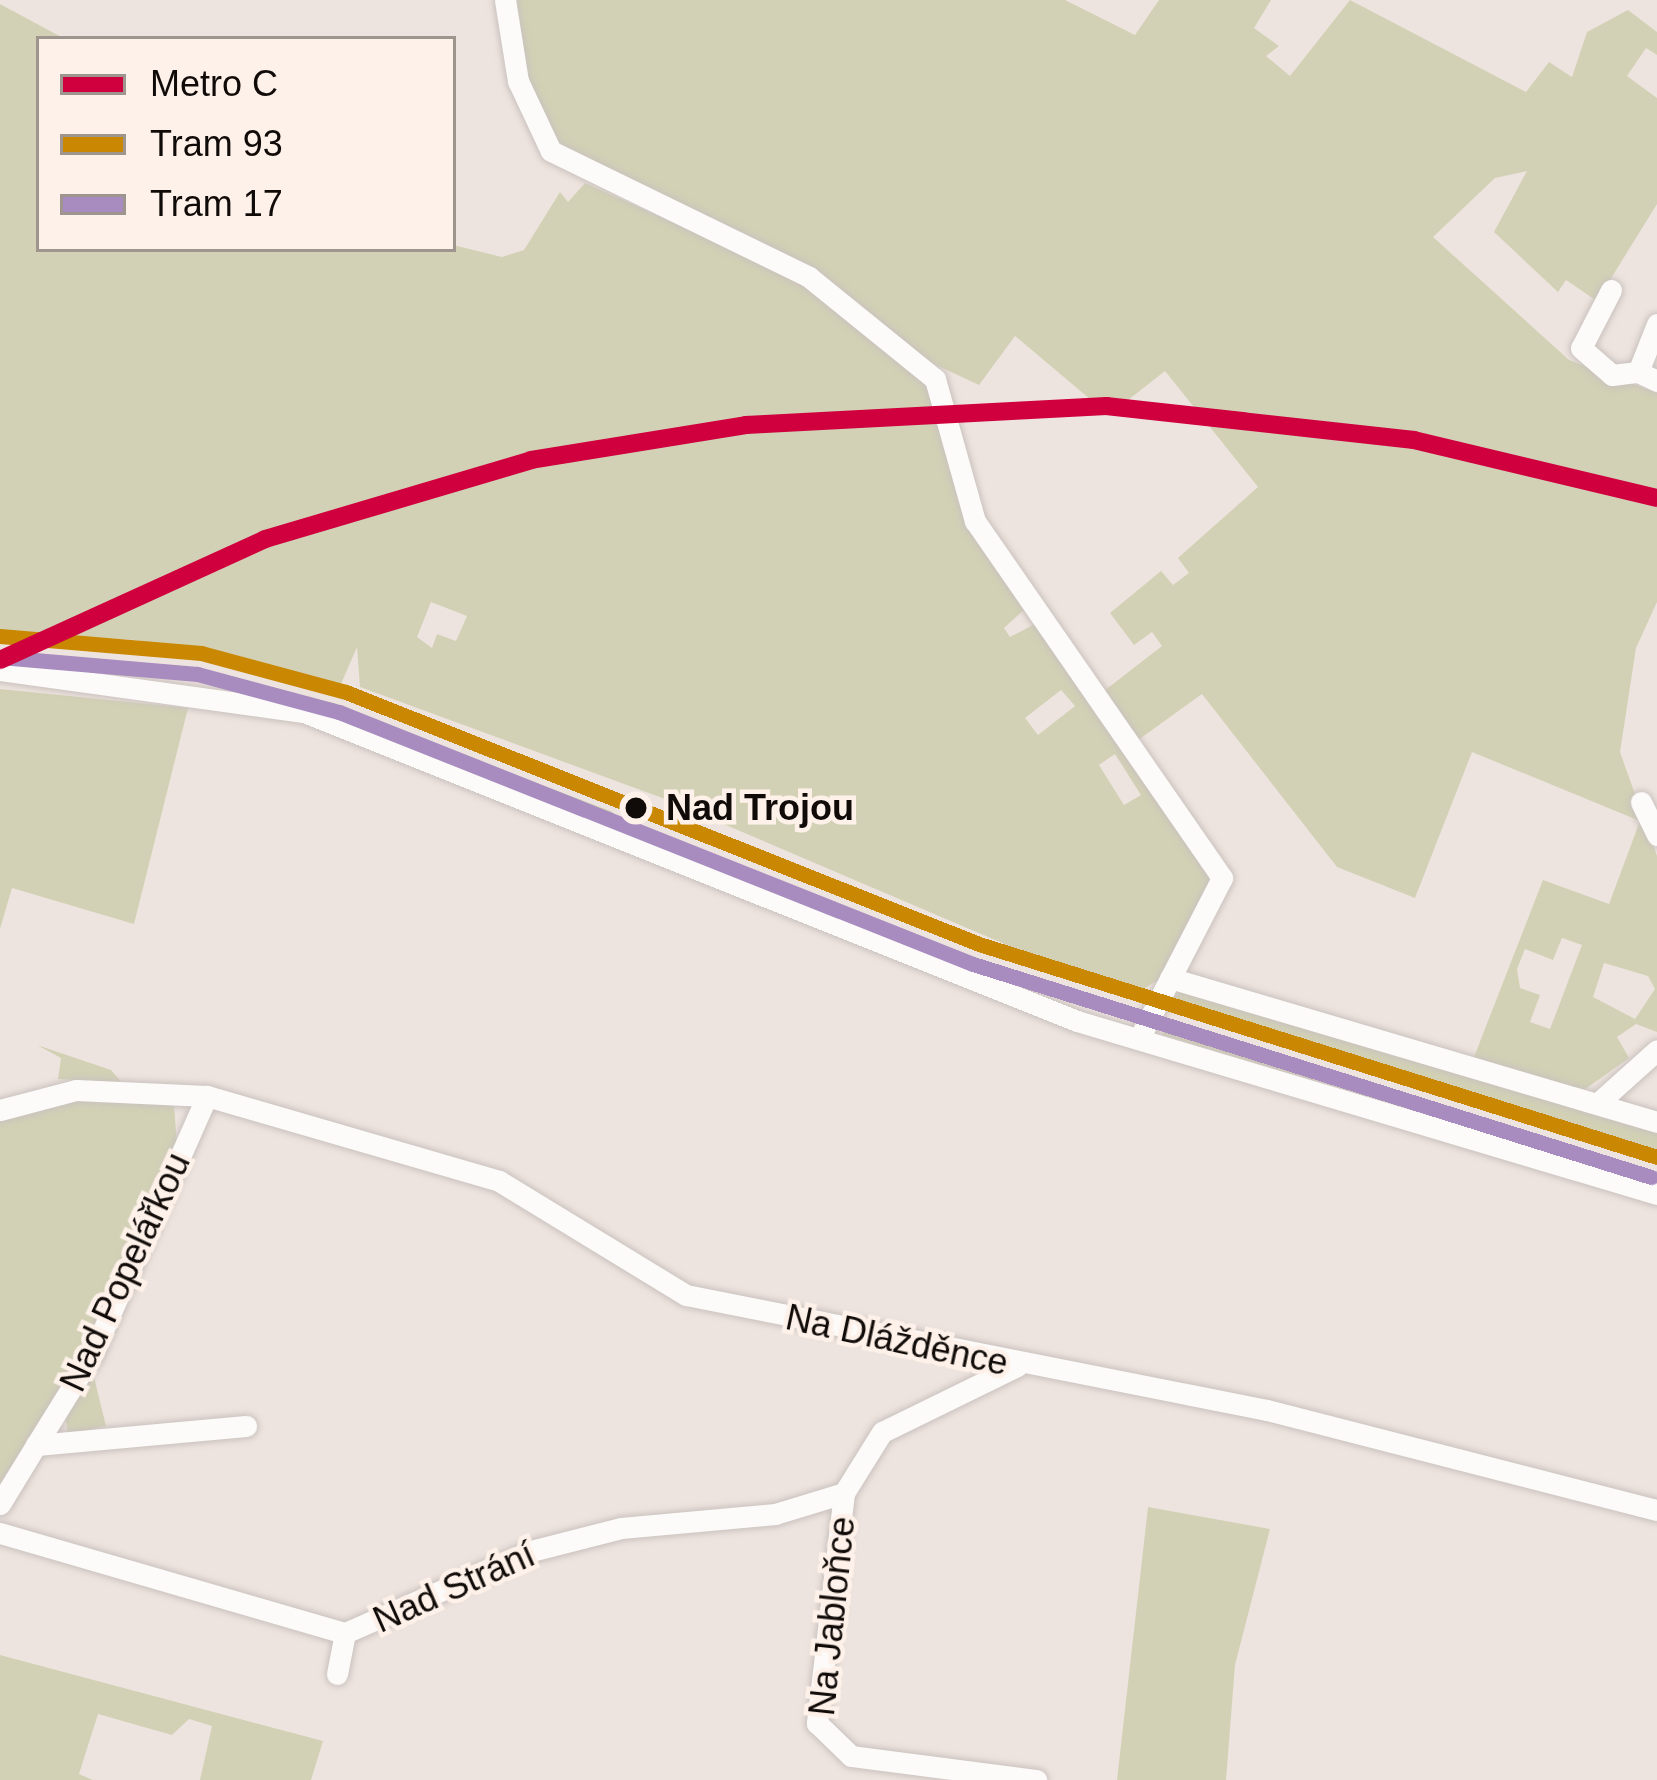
<!DOCTYPE html>
<html>
<head>
<meta charset="utf-8">
<style>
	body { margin:0 }
	#map { position:relative; width:1657px; height:1780px; overflow:hidden; background:#eee4df; font-family:Arial,sans-serif }
	div>[style] { position:absolute }
	.green>* { inset:0; background:#d2d1b5 }
	.roads { filter:drop-shadow(0 0 3px #cac2be) drop-shadow(0 0 3px #cac2be) }
	.street>* { height:21px; margin:-10.5px; padding:0 10.5px; transform-origin:10.5px; border-radius:10.5px; background:#fcfbfa }
	.tram-1>* { height:15px; margin:-7.5px; padding:0 7.5px; transform-origin:7.5px; border-radius:7.5px; background:#c98702 }
	.tram-2>* { height:15px; margin:-7.5px; padding:0 7.5px; transform-origin:7.5px; border-radius:7.5px; background:#a88cbf }
	.metro-1>* { height:18px; margin:-9px; padding:0 9px; transform-origin:9px; border-radius:9px; background:#cf003d }
	.dots>* { width:33px; height:33px; translate:-50% -50%; box-sizing:border-box; border:6px solid #fef1e9; border-radius:50% }
	span { translate:-50% -50%; white-space:nowrap; text-align:center; line-height:1.15; -webkit-text-stroke:9px #fef1e9; paint-order:stroke }
	.stop-label { font-size:36px; color:#100b08; font-weight:700 }
	.left { translate:0 -50%; text-align:left }
	.street-label { font-size:36px; color:#100b08 }
	.legend { position:absolute; left:36px; top:36px; width:420px; height:216px; box-sizing:border-box; background:#fef1e9; border:3px solid #9f958f; margin:0; padding:15px 21px; list-style:none; font-size:36px; color:#100b08 }
	.legend li { display:flex; align-items:center; gap:24px; height:60px }
	.legend b { width:60px; border:3px solid #9f958f }
</style>
</head>
<body>
<div id="map">
	<div class="green">
		<div style="clip-path:polygon(evenodd,517px 0,1065px 0,1135px 35px,1159px 0,1271px 0,1254px 28px,1279px 46px,1266px 56px,1290px 76px,1350px 0,1526px 92px,1549px 62px,1572px 77px,1587px 32px,1628px 10px,1657px 32px,1657px 55px,1646px 48px,1627px 76px,1657px 98px,1657px 204px,1597px 301px,1566px 280px,1558px 292px,1494px 232px,1527px 171px,1495px 178px,1433px 237px,1569px 360px,1657px 393px,1657px 602px,1636px 648px,1620px 752px,1657px 856px,1657px 1032px,1636px 1024px,1617px 1037px,1629px 1058px,1581px 1092px,1474px 1057px,1543px 880px,1609px 904px,1640px 821px,1472px 752px,1415px 898px,1337px 867px,1202px 694px,1134px 743px,1100px 694px,1162px 646px,1152px 632px,1134px 645px,1110px 613px,1161px 571px,1173px 585px,1189px 573px,1178px 558px,1258px 487px,1165px 371px,1109px 415px,1015px 336px,979px 385px,921px 358px,810px 269px,601px 174px,550px 135px,529px 90px,517px 0,1562px 938px,1582px 945px,1550px 1029px,1530px 1022px,1540px 995px,1520px 988px,1517px 969px,1525px 949px,1553px 960px,1562px 938px,517px 0,1604px 963px,1648px 976px,1655px 989px,1635px 1019px,1593px 997px,1604px 963px)"></div>
		<div style="clip-path:polygon(evenodd,0 4px,65px 39px,39px 39px,39px 249px,453px 245px,502px 257px,524px 250px,560px 192px,568px 202px,585px 183px,806px 282px,925px 383px,1025px 609px,1004px 628px,1010px 637px,1035px 624px,1214px 877px,1163px 977px,1135px 994px,1082px 977px,665px 799px,360px 687px,357px 647px,341px 684px,136px 640px,0 632px,0 4px,431px 602px,467px 616px,456px 641px,437px 634px,432px 648px,417px 637px,431px 602px,0 4px,1061px 690px,1075px 706px,1038px 735px,1025px 718px,1061px 690px,0 4px,1115px 754px,1141px 795px,1124px 805px,1099px 765px,1115px 754px)"></div>
		<div style="clip-path:polygon(0 658px,208px 673px,337px 704px,327px 709px,218px 684px)"></div>
		<div style="clip-path:polygon(0 689px,188px 708px,134px 924px,12px 888px,0 929px)"></div>
		<div style="clip-path:polygon(353px 713px,613px 812px,610px 823px,356px 721px)"></div>
		<div style="clip-path:polygon(1182px 991px,1657px 1131px,1657px 1150px,1168px 1001px)"></div>
		<div style="clip-path:polygon(1162px 1019px,1657px 1173px,1657px 1184px,1163px 1035px)"></div>
		<div style="clip-path:polygon(37px 1045px,111px 1070px,122px 1083px,58px 1079px,61px 1058px)"></div>
		<div style="clip-path:polygon(135px 1095px,174px 1106px,177px 1144px,68px 1381px,0 1483px,0 1118px,31px 1100px)"></div>
		<div style="clip-path:polygon(92px 1369px,106px 1426px,68px 1435px,65px 1414px)"></div>
		<div style="clip-path:polygon(1148px 1507px,1270px 1529px,1235px 1665px,1226px 1780px,1117px 1780px)"></div>
		<div style="clip-path:polygon(0 1655px,323px 1741px,311px 1780px,200px 1780px,212px 1726px,189px 1719px,172px 1735px,98px 1714px,79px 1774px,93px 1780px,0 1780px)"></div>
	</div>
	<div class="roads">
		<div class="street">
			<div style="left:505px;top:0;width:82px;rotate:80.9deg"></div>
			<div style="left:518px;top:81px;width:77px;rotate:64.8deg"></div>
			<div style="left:551px;top:151px;width:287px;rotate:26deg"></div>
			<div style="left:809px;top:277px;width:162px;rotate:39deg"></div>
			<div style="left:935px;top:379px;width:148px;rotate:74.3deg"></div>
			<div style="left:975px;top:521px;width:434px;rotate:55.3deg"></div>
			<div style="left:1222px;top:878px;width:181px;rotate:117.3deg"></div>
			<div style="left:1611px;top:290px;width:65px;rotate:117.3deg"></div>
			<div style="left:1581px;top:348px;width:41px;rotate:41.1deg"></div>
			<div style="left:1612px;top:375px;width:26px;rotate:-7deg"></div>
			<div style="left:1657px;top:324px;width:52px;rotate:111.6deg"></div>
			<div style="left:1638px;top:372px;width:21px;rotate:25deg"></div>
			<div style="left:0;top:670px;width:307px;rotate:7.9deg"></div>
			<div style="left:304px;top:712px;width:832px;rotate:21.79deg"></div>
			<div style="left:1077px;top:1021px;width:605px;rotate:16.61deg"></div>
			<div style="left:1641px;top:802px;width:37px;rotate:64deg"></div>
			<div style="left:1170px;top:978px;width:508px;rotate:16.47deg"></div>
			<div style="left:1598px;top:1103px;width:79px;rotate:-41.9deg"></div>
			<div style="left:0;top:1110px;width:79px;rotate:-14.7deg"></div>
			<div style="left:76px;top:1090px;width:131px;rotate:2.6deg"></div>
			<div style="left:207px;top:1096px;width:304px;rotate:16.2deg"></div>
			<div style="left:499px;top:1181px;width:219px;rotate:31.4deg"></div>
			<div style="left:686px;top:1295px;width:592px;rotate:11.2deg"></div>
			<div style="left:1267px;top:1410px;width:403px;rotate:14.4deg"></div>
			<div style="left:1017px;top:1366px;width:150px;rotate:153.9deg"></div>
			<div style="left:882px;top:1432px;width:72px;rotate:121.9deg"></div>
			<div style="left:844px;top:1493px;width:232px;rotate:96.7deg"></div>
			<div style="left:817px;top:1723px;width:47px;rotate:44.1deg"></div>
			<div style="left:851px;top:1756px;width:187px;rotate:7.4deg"></div>
			<div style="left:36px;top:1445px;width:108px;rotate:-58.2deg"></div>
			<div style="left:93px;top:1353px;width:281px;rotate:-66.1deg"></div>
			<div style="left:0;top:1504px;width:69px;rotate:-58.6deg"></div>
			<div style="left:36px;top:1445px;width:211px;rotate:-5.2deg"></div>
			<div style="left:0;top:1533px;width:359px;rotate:16.2deg"></div>
			<div style="left:345px;top:1633px;width:203px;rotate:-23.8deg"></div>
			<div style="left:531px;top:1551px;width:93px;rotate:-14.3deg"></div>
			<div style="left:621px;top:1528px;width:155px;rotate:-5.2deg"></div>
			<div style="left:775px;top:1514px;width:72px;rotate:-16.9deg"></div>
			<div style="left:337px;top:1674px;width:42px;rotate:-79deg"></div>
		</div>
	</div>
	<div class="tram-1">
		<div style="left:0;top:636px;width:202px;rotate:4.8deg"></div>
		<div style="left:201px;top:653px;width:150px;rotate:15.1deg"></div>
		<div style="left:346px;top:692px;width:681px;rotate:21.71deg"></div>
		<div style="left:979px;top:944px;width:711px;rotate:17.44deg"></div>
	</div>
	<div class="tram-2">
		<div style="left:0;top:657px;width:198px;rotate:4.9deg"></div>
		<div style="left:197px;top:674px;width:147px;rotate:15deg"></div>
		<div style="left:339px;top:712px;width:682px;rotate:21.68deg"></div>
		<div style="left:973px;top:964px;width:711px;rotate:17.44deg"></div>
	</div>
	<div class="metro-1">
		<div style="left:0;top:660px;width:291px;rotate:-24.5deg"></div>
		<div style="left:265px;top:539px;width:277px;rotate:-16.5deg"></div>
		<div style="left:531px;top:460px;width:218px;rotate:-9.2deg"></div>
		<div style="left:746px;top:425px;width:361px;rotate:-3deg"></div>
		<div style="left:1106px;top:406px;width:310px;rotate:6.3deg"></div>
		<div style="left:1414px;top:440px;width:250px;rotate:13.4deg"></div>
	</div>
	<div class="dots">
		<div style="left:636px;top:808px;background:#100b08"></div>
	</div>
	<div class="stop-label">
		<span class="left" style="left:666px;top:808px">Nad Trojou</span>
	</div>
	<div class="street-label">
		<span style="left:125px;top:1272px;rotate:-65deg">Nad Popelářkou</span>
		<span style="left:897px;top:1340px;rotate:12deg">Na Dlážděnce</span>
		<span style="left:454px;top:1587px;rotate:-24deg">Nad Strání</span>
		<span style="left:832px;top:1616px;rotate:-84deg">Na Jabloňce</span>
	</div>
	<ul class="legend">
	<li><b style="height:15px;background:#cf003d"></b>Metro C</li>
	<li><b style="height:15px;background:#c98702"></b>Tram 93</li>
	<li><b style="height:15px;background:#a88cbf"></b>Tram 17</li>
	</ul>
</div>
</body>
</html>
